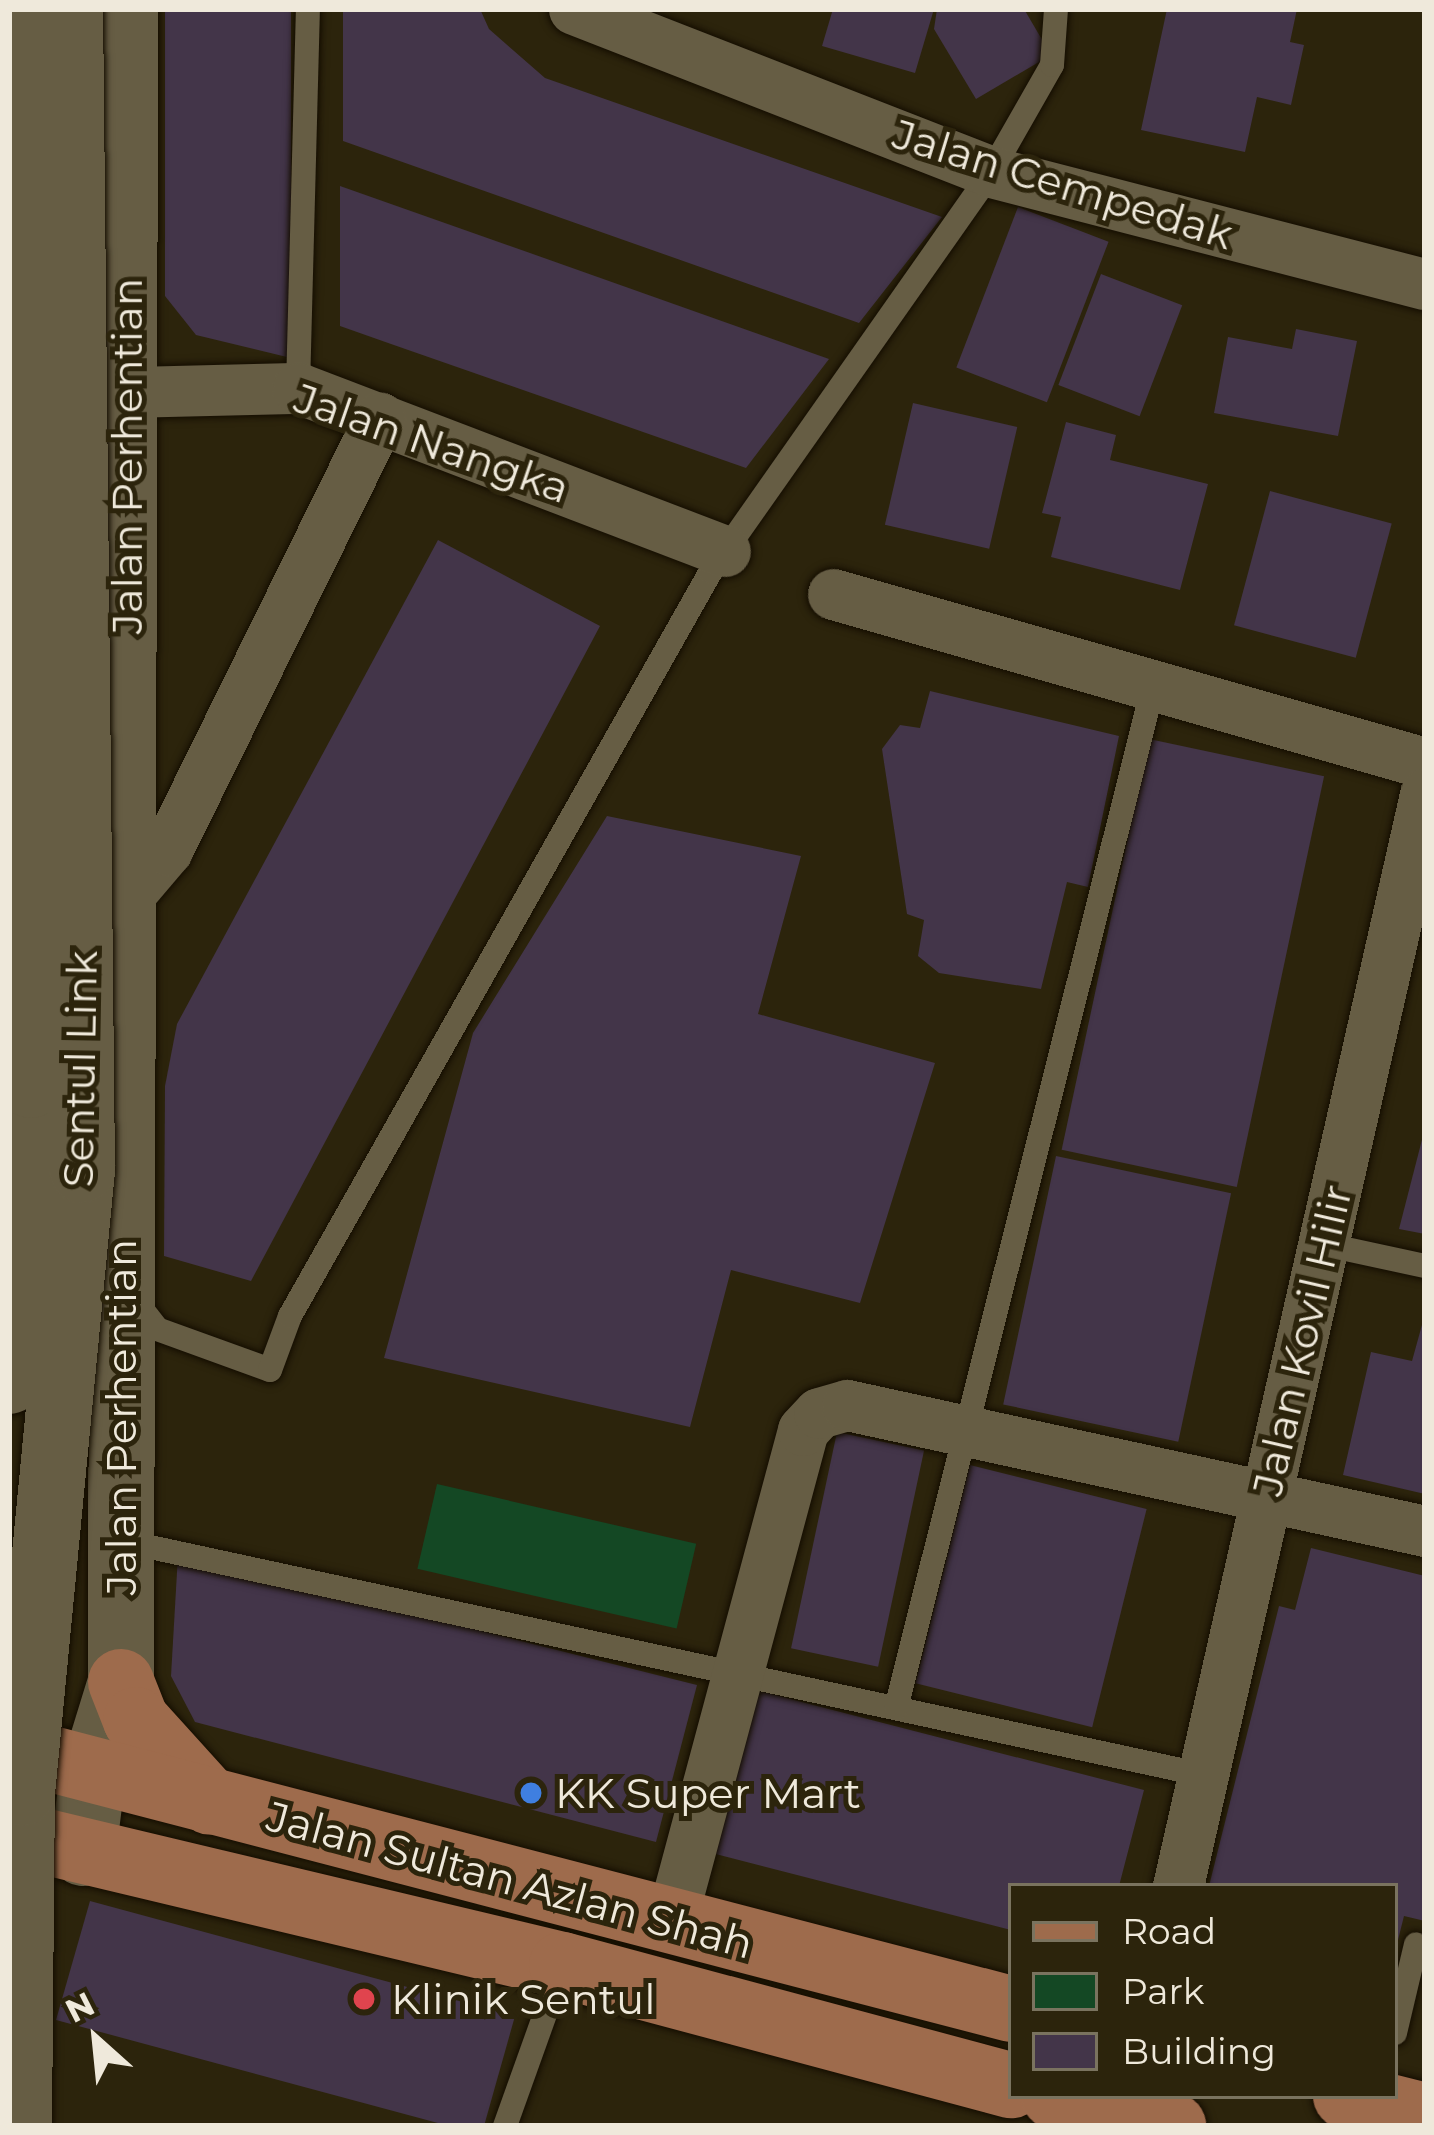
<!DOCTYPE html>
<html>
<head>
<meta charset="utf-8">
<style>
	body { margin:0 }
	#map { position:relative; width:1434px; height:2135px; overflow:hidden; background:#2c240c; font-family:Montserrat,sans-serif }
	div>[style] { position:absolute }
	.green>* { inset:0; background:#144824; transform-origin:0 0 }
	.building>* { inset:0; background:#433549; transform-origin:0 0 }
	.roads { filter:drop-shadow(0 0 3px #140d00) drop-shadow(0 0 3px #140d00) }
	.lane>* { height:24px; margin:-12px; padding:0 12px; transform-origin:12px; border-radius:12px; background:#665d44 }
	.street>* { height:51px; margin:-25.5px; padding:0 25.5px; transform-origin:25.5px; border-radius:25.5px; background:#665d44 }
	.secondary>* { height:66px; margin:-33px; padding:0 33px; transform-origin:33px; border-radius:33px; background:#665d44 }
	.primary>* { height:66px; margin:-33px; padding:0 33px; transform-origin:33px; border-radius:33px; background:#9e6b4c }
	.bridges { filter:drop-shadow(0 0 3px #140d00) drop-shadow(0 0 3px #140d00) }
	.secondary-bridge>* { height:66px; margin:-33px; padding:0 33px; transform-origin:33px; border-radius:33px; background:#665d44 }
	.dots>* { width:33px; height:33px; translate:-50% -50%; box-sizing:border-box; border:6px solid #2c240c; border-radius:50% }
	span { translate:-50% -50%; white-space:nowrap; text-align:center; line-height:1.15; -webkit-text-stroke:10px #2c240c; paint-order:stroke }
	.street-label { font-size:42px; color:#efe9db }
	.poi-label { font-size:42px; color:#efe9db }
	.left { translate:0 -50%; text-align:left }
	.frame { position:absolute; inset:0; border:12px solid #efe9db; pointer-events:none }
	.legend { position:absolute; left:1008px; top:1883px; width:390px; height:216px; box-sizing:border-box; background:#2c240c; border:3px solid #7a735f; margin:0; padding:15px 21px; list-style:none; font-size:36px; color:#efe9db }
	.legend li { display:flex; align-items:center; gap:24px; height:60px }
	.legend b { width:60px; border:3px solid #7a735f }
	.north { position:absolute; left:36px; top:1979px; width:120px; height:120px; -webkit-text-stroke:9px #2c240c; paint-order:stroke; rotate:333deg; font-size:33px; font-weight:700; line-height:48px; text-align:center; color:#efe9db }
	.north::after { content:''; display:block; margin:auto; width:42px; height:54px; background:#efe9db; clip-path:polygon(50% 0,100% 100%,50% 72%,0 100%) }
</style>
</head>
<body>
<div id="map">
	<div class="green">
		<div style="left:437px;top:1484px;width:266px;height:87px;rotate:13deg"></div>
	</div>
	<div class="building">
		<div style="clip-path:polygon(165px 9px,291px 9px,291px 358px,196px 335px,165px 296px)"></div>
		<div style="clip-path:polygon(343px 9px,480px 9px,489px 29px,545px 78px,942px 217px,859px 323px,343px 141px)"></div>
		<div style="clip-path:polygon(833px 9px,934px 9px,915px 73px,822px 46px)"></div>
		<div style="clip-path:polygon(937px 9px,1024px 9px,1051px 55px,976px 99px,934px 29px)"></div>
		<div style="clip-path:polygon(1167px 9px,1297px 9px,1290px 42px,1304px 45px,1291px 105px,1257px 97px,1245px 152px,1141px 130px)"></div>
		<div style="clip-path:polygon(340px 186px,530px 253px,829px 359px,746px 468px,391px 344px,340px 326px)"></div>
		<div style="left:1018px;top:207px;width:97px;height:172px;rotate:21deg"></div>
		<div style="left:1101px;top:274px;width:87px;height:119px;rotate:21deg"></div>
		<div style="clip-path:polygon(1296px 329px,1357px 341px,1338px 436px,1214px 413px,1228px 337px,1292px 349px)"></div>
		<div style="left:913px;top:403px;width:107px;height:125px;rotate:13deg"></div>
		<div style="clip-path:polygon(1066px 422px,1116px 435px,1110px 460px,1208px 484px,1180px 590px,1051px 557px,1061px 517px,1042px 513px)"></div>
		<div style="left:1270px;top:491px;width:126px;height:139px;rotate:15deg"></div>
		<div style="clip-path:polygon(438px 540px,600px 626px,251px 1281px,164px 1256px,165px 1086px,177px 1024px)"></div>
		<div style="clip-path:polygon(930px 691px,1119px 736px,1088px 887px,1067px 882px,1041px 989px,939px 973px,918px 956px,924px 920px,907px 914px,882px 749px,900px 725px,920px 728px)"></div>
		<div style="left:1149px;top:739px;width:179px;height:420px;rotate:12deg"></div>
		<div style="clip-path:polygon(607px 816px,801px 856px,758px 1014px,935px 1063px,860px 1303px,731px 1270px,690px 1427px,384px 1358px,473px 1033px)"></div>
		<div style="clip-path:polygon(1425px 1128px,1425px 1234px,1399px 1229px)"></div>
		<div style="left:1056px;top:1156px;width:179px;height:254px;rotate:12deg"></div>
		<div style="clip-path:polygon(1425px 1314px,1425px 1494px,1343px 1475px,1371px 1352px,1412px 1361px)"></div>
		<div style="left:837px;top:1432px;width:89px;height:221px;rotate:12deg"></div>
		<div style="left:970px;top:1465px;width:182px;height:225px;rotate:14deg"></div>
		<div style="clip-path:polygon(1311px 1548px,1425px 1576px,1425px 1921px,1404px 1916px,1397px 1944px,1395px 1886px,1209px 1886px,1279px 1606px,1295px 1610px)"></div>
		<div style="clip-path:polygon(178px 1555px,697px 1685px,656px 1842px,195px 1722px,171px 1676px)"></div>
		<div style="clip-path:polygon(747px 1688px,1144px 1790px,1119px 1886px,1011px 1886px,1011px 1930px,704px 1851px)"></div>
		<div style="clip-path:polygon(90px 1901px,515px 2016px,484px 2126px,449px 2126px,56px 2020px)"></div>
	</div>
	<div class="roads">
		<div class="lane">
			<div style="left:298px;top:388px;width:379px;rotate:-88.5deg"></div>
			<div style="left:1323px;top:1244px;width:104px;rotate:12.2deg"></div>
			<div style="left:137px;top:1303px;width:33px;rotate:52deg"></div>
			<div style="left:157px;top:1329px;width:120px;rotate:19.9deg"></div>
			<div style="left:270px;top:1370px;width:58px;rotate:-69.7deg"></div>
			<div style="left:290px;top:1316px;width:856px;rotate:-60.53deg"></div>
			<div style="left:711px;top:571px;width:487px;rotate:-54.9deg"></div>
			<div style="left:991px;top:172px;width:123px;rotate:-60.3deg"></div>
			<div style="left:1052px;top:65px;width:56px;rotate:-85.9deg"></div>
			<div style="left:127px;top:1542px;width:1102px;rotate:12.21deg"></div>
			<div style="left:896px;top:1708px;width:1049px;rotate:-75.87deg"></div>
			<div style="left:1395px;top:2033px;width:91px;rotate:-76.7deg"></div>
			<div style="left:505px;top:2126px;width:166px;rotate:-70.3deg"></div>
		</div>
		<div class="street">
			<div style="left:574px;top:9px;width:448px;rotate:21.3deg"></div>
			<div style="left:991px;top:172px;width:448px;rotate:14.5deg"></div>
			<div style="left:130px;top:392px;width:168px;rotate:-1.4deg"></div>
			<div style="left:298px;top:388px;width:457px;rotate:20.9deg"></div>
			<div style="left:833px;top:594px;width:616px;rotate:15.93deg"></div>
			<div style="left:121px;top:904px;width:71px;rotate:-49.6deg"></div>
			<div style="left:167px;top:850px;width:482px;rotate:-63.8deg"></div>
			<div style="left:1178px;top:1886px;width:1120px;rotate:-77.25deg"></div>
			<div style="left:671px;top:1921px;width:508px;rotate:-74.95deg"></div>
			<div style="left:803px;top:1430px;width:23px;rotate:-47deg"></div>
			<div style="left:819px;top:1413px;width:29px;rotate:-16deg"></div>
			<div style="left:847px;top:1405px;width:592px;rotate:12.3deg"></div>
		</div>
		<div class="secondary">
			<div style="left:83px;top:1853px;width:81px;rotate:-82.9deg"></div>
			<div style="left:93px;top:1773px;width:95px;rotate:-72.9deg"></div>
			<div style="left:121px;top:1682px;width:1673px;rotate:-89.86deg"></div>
		</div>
		<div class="primary">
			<div style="left:121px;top:1682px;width:41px;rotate:68.5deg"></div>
			<div style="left:136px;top:1720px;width:110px;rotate:47.9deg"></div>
			<div style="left:9px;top:1748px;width:1035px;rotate:14.6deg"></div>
			<div style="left:9px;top:1833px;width:569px;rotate:13.43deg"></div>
			<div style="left:562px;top:1965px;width:465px;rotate:15deg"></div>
			<div style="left:1054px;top:2096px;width:123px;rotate:14.1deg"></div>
			<div style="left:1346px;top:2096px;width:81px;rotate:14.2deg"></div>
		</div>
	</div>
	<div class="bridges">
		<div class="secondary-bridge">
			<div style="left:9px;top:1381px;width:297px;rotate:-85.7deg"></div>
			<div style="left:31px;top:1085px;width:1076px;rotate:-91.12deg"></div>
			<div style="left:19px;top:2126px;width:333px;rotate:-89.5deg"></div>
			<div style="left:22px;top:1793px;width:626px;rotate:-84.5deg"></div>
			<div style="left:82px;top:1170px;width:1161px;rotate:-90.59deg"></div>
		</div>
	</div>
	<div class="dots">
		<div style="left:531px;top:1793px;background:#3f7fe0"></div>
		<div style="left:364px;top:1999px;background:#e0444e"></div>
	</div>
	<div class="street-label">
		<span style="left:1063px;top:184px;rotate:17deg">Jalan Cempedak</span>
		<span style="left:432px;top:443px;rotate:19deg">Jalan Nangka</span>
		<span style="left:127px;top:456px;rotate:-90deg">Jalan Perhentian</span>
		<span style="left:80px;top:1069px;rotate:-89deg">Sentul Link</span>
		<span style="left:1302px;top:1340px;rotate:-77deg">Jalan Kovil Hilir</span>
		<span style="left:121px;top:1417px;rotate:-90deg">Jalan Perhentian</span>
		<span style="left:510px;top:1880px;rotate:15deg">Jalan Sultan Azlan Shah</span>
	</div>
	<div class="poi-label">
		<span class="left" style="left:555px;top:1793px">KK Super Mart</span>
		<span class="left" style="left:391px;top:1999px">Klinik Sentul</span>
	</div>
	<div class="frame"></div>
	<ul class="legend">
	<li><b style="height:15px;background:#9e6b4c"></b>Road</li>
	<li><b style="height:33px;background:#144824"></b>Park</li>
	<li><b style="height:33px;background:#433549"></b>Building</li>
	</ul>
	<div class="north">N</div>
</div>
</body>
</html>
